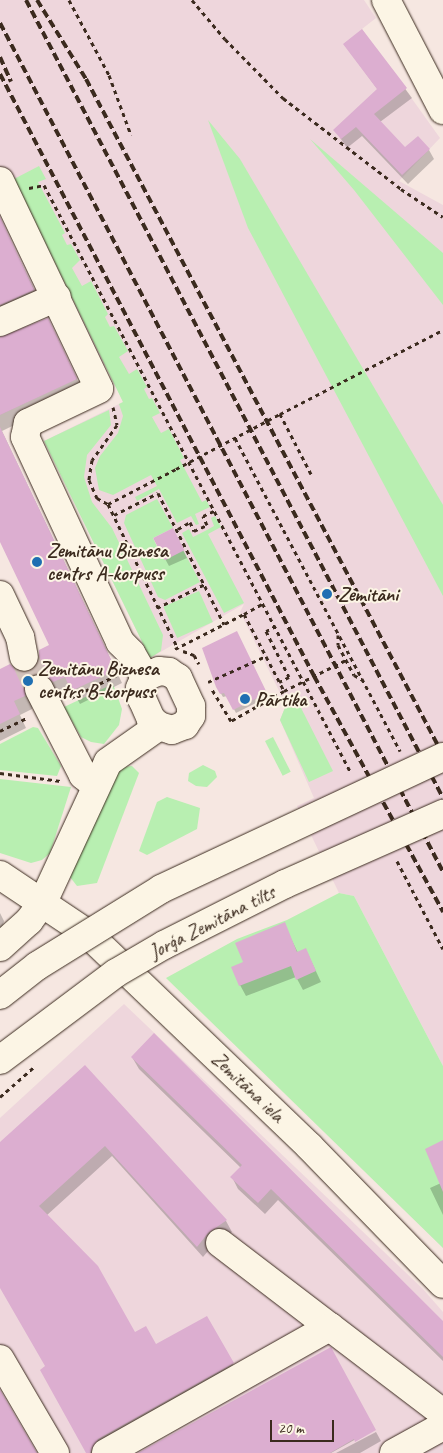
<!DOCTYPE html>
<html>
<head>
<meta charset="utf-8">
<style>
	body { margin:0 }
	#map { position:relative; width:443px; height:1453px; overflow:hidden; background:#f6e7e1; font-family:Caveat,sans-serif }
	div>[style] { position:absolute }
	.built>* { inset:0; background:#eed6dc }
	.green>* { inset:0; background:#b8efb1; transform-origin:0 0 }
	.shadow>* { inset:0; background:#0003 }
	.building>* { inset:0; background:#dcaed0; transform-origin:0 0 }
	.minor-tunnel>* { height:28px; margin-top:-14px; transform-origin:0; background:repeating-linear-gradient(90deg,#d1c1ba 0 28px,transparent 0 42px) }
	.path>* { height:3px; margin-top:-1.5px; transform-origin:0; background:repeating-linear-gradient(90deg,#3b2a1e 0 4px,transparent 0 8px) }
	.roads { filter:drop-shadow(0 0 1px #3b2a1e) drop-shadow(0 0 1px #3b2a1e) }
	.minor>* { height:28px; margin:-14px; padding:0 14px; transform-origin:14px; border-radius:14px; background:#fcf5e5 }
	.rail>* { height:4px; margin-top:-2px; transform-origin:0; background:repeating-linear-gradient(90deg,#3b2a1e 0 8px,transparent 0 12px) }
	.path-bridge>* { height:3px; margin-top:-1.5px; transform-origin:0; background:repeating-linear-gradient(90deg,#3b2a1e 0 4px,transparent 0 8px) }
	.bridges { filter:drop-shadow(0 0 1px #3b2a1e) drop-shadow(0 0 1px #3b2a1e) }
	.major-bridge>* { height:28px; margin:-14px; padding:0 14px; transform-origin:14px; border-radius:14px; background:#fcf5e5 }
	.dots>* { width:14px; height:14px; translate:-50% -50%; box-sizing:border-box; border:2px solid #fcf5e5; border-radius:50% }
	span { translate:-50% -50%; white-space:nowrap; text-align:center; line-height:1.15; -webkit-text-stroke:4px #fcf5e5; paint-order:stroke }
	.poi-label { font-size:20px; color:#3b2a1e; font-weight:700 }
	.left { translate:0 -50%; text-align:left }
	.street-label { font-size:20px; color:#3b2a1e }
	.scale { position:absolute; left:270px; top:1420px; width:64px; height:22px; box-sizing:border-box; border:2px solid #3b2a1e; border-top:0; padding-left:6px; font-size:15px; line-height:18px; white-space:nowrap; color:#3b2a1e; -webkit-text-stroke:4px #fcf5e5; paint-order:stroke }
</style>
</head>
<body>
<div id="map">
	<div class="built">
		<div style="clip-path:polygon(0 0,364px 0,376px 18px,362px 29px,440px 138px,399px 181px,443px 205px,443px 1066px,354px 896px,339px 893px,297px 806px,314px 798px,280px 720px,286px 705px,240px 612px,244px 604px,150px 658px,44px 441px,123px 402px,106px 365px,0 415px)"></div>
		<div style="clip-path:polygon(124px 1004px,423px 1289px,443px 1312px,443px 1453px,0 1453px,0 1118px)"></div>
	</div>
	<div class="green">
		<div style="clip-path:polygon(208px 120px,240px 159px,443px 505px,443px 596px,248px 228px)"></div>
		<div style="clip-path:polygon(310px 139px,443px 253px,443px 305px,354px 190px)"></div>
		<div style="clip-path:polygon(39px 166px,46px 179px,38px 182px,65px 233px,62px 235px,67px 245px,71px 244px,80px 260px,72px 268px,82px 286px,91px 281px,108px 314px,105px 317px,110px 327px,114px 326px,128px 351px,119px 357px,129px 374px,137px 369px,147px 387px,144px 389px,149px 399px,152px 398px,160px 413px,152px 417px,161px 433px,169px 429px,184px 458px,180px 460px,202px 502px,206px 500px,210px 507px,195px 514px,199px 524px,196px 525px,191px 516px,177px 523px,159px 489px,137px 501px,135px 497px,157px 486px,151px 475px,113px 495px,99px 490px,95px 468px,100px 456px,118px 433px,123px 416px,119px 404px,123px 402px,14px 179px)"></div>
		<div style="clip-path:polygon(109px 410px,111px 425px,87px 455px,84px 477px,92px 502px,112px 528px,163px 635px,161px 651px,150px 658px,44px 441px)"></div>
		<div style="clip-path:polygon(157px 499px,173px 528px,153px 538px,163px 559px,183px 550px,200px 582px,165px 600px,158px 597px,124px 523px,126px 515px)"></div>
		<div style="clip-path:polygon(215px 516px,221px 527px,208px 534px,244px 603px,224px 613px,182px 533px,189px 529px,193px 537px,207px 530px,214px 526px,211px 518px)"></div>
		<div style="left:199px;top:591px;width:34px;height:39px;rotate:66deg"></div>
		<div style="clip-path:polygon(113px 684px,122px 709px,119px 725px,104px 744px,91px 742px,81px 737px,64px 707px)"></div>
		<div style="clip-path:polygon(297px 700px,333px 771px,309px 782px,280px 720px,286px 705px)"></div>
		<div style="clip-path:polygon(33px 727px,38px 728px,61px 766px,57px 776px,0 770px,0 744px)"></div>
		<div style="left:273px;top:737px;width:39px;height:9px;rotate:63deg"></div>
		<div style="clip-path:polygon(203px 765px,215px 771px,217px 777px,207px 787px,196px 786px,188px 781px,189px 773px)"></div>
		<div style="clip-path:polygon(132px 766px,139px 773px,97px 883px,77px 886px,70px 877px,108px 782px,122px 767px)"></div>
		<div style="clip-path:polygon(0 779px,71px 787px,50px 853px,42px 860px,31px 863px,0 853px)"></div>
		<div style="clip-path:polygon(167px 797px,200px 808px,197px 829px,147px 855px,139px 851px,157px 802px)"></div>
		<div style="clip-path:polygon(339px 893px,354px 896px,443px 1066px,443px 1248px,166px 978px,237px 939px,287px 920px)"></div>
	</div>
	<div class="shadow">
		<div style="clip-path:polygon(362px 30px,412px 98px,380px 122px,405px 149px,429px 150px,434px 159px,408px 184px,362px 136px,347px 148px,335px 130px,378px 90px,344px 44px)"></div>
		<div style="clip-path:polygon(0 220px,41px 303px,0 323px)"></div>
		<div style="clip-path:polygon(55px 333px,83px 392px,2px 431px,122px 683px,80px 704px,72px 690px,62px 695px,56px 689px,40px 688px,33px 695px,32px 709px,20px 715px,26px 728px,0 741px,0 670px,28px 673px,51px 646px,0 539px,0 344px)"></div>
		<div style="clip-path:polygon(177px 537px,187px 558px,169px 566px,154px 539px)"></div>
		<div style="clip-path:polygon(236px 633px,268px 697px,236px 713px,227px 696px,223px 697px,217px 687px)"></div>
		<div style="clip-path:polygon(0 913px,4px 921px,0 937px)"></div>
		<div style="clip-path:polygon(284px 924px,298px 953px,306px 950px,321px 982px,303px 990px,296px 977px,246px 996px,240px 985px,245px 963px)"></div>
		<div style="clip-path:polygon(132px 1057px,443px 1323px,443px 1361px,278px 1200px,265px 1214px,238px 1189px,232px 1177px,241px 1168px,139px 1069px)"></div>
		<div style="clip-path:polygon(85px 1067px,226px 1221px,232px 1232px,214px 1244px,203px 1257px,112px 1156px,46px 1216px,135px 1334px,156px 1346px,207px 1318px,239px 1375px,103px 1453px,87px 1453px,47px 1367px,0 1285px,0 1144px)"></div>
		<div style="clip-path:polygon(443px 1146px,443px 1215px,430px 1188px,441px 1183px)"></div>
		<div style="clip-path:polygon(374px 1429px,331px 1453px,141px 1453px)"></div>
		<div style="clip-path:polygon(376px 1432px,381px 1441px,360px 1453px,336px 1453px)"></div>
	</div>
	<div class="building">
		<div style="clip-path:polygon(362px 29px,407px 88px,374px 114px,405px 147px,418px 136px,430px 149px,402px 175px,356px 127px,341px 139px,333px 130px,377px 89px,343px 44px)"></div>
		<div style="clip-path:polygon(0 217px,34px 290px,0 305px)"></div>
		<div style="clip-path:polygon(48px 318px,77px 379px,0 415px,0 337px)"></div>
		<div style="clip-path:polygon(0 427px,116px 670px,71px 691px,65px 677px,53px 682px,47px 676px,32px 675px,26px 681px,25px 696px,14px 701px,20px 714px,0 724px,0 669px,10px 664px,19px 672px,28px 672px,39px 662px,39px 650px,49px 645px,0 542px)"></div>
		<div style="left:173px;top:528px;width:25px;height:22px;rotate:63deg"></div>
		<div style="clip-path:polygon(237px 631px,267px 693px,233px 710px,224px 693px,220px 694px,216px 687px,202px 648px)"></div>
		<div style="clip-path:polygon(285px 922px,297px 952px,306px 948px,316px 971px,296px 980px,291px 966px,239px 986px,231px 967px,243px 962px,235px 943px)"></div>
		<div style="clip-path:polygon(154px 1033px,443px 1321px,443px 1357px,271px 1189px,258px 1203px,230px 1177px,242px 1165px,131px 1057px)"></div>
		<div style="clip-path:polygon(85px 1065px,227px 1220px,208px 1233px,197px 1247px,105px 1146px,39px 1206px,98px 1266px,135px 1332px,146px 1326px,156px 1344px,207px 1316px,234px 1363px,98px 1439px,90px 1453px,86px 1453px,40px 1370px,45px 1366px,0 1288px,0 1142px)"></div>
		<div style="clip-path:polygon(443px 1140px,443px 1192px,425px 1149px)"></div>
		<div style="clip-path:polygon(331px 1347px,376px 1430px,355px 1442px,354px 1439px,330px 1453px,138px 1453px)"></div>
		<div style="clip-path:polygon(0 1390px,37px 1453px,0 1453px)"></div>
	</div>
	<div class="minor-tunnel">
		<div style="left:24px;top:657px;width:35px;rotate:65deg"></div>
	</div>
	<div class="path">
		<div style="left:69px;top:0;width:85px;rotate:61.9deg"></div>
		<div style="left:109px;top:75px;width:64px;rotate:69.9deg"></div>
		<div style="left:192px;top:0;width:51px;rotate:49.8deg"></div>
		<div style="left:225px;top:39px;width:83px;rotate:45.5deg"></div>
		<div style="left:283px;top:98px;width:149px;rotate:37.6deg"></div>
		<div style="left:401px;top:189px;width:50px;rotate:33.7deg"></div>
		<div style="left:29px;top:188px;width:15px;rotate:-11deg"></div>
		<div style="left:44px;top:185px;width:663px;rotate:62.43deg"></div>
		<div style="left:113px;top:407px;width:18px;rotate:77deg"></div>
		<div style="left:117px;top:425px;width:43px;rotate:125.5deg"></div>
		<div style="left:92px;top:460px;width:20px;rotate:99deg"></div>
		<div style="left:89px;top:480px;width:20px;rotate:66deg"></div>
		<div style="left:97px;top:498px;width:13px;rotate:29deg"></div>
		<div style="left:108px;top:504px;width:161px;rotate:64.2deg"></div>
		<div style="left:235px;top:438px;width:354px;rotate:62.2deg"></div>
		<div style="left:311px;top:474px;width:68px;rotate:-117.3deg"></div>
		<div style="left:280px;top:414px;width:183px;rotate:-27.3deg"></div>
		<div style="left:108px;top:504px;width:76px;rotate:-27.2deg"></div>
		<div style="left:114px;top:515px;width:49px;rotate:-26.6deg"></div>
		<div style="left:158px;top:493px;width:147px;rotate:63.3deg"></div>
		<div style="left:178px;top:529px;width:14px;rotate:-30deg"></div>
		<div style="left:190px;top:522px;width:10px;rotate:66deg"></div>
		<div style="left:194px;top:531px;width:14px;rotate:-25deg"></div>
		<div style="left:207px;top:525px;width:10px;rotate:-114deg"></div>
		<div style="left:203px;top:516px;width:14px;rotate:-25deg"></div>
		<div style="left:157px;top:608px;width:54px;rotate:-26.6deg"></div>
		<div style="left:244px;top:614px;width:23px;rotate:-29deg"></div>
		<div style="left:276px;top:626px;width:11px;rotate:153deg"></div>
		<div style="left:266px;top:631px;width:51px;rotate:63.4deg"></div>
		<div style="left:289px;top:677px;width:11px;rotate:153deg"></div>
		<div style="left:338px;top:635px;width:10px;rotate:90deg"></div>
		<div style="left:338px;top:645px;width:34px;rotate:62deg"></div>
		<div style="left:354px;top:675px;width:10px;rotate:29deg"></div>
		<div style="left:175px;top:649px;width:77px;rotate:-26.9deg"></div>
		<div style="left:244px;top:614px;width:87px;rotate:62.5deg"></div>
		<div style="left:284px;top:691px;width:61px;rotate:150.5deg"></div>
		<div style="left:231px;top:721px;width:37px;rotate:-121deg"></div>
		<div style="left:183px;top:651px;width:12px;rotate:20deg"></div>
		<div style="left:194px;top:655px;width:10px;rotate:61deg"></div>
		<div style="left:208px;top:682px;width:64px;rotate:-24.1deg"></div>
		<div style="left:284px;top:691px;width:69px;rotate:-26.6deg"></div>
		<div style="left:71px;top:698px;width:51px;rotate:-26.6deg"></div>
		<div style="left:0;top:731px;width:30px;rotate:-26deg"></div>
		<div style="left:0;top:773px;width:61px;rotate:7.6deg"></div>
		<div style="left:397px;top:861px;width:99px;rotate:62.4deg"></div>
		<div style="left:0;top:1097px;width:47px;rotate:-41.5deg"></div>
	</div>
	<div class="roads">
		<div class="minor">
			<div style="left:386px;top:0;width:124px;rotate:62.6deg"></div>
			<div style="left:0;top:181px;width:230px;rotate:64.5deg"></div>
			<div style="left:99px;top:389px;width:79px;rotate:154.4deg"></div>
			<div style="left:28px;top:423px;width:14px;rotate:102deg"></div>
			<div style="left:25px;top:437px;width:226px;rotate:65.1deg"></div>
			<div style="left:120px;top:642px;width:16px;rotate:45deg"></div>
			<div style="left:131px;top:653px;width:28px;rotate:60deg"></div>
			<div style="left:0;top:322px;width:62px;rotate:-23.7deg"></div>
			<div style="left:0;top:595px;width:47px;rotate:64.5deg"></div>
			<div style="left:20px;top:637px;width:20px;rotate:79deg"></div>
			<div style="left:159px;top:671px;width:10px;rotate:6deg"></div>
			<div style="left:169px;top:672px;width:11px;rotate:34deg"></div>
			<div style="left:178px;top:678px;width:31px;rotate:65deg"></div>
			<div style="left:191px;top:706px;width:10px;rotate:90deg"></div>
			<div style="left:191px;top:716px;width:11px;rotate:124deg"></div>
			<div style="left:185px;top:725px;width:14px;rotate:159deg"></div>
			<div style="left:172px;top:730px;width:14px;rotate:-163deg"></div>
			<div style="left:159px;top:726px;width:11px;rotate:-139deg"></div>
			<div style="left:151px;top:719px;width:22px;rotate:-114deg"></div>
			<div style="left:142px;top:699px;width:11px;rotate:-100deg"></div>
			<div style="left:140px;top:688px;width:12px;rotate:-66deg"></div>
			<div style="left:145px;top:677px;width:15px;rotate:-23deg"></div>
			<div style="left:39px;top:689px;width:97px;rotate:62.9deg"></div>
			<div style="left:83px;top:775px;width:16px;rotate:40deg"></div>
			<div style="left:0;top:875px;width:106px;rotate:33.8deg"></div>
			<div style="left:88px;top:934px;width:306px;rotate:43.8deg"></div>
			<div style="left:309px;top:1146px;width:192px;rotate:45.8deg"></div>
			<div style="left:0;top:947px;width:39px;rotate:-42deg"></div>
			<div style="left:29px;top:921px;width:24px;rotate:-54deg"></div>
			<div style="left:43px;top:902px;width:154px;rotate:-65.1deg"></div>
			<div style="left:108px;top:762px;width:62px;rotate:-35.2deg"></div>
			<div style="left:220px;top:1243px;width:138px;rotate:37.4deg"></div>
			<div style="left:0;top:1359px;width:109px;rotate:59.7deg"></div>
			<div style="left:106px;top:1453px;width:257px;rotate:-29.4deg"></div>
			<div style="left:330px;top:1327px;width:142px;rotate:37.3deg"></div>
			<div style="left:394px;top:1453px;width:56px;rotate:-28.9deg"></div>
		</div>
	</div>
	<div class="rail">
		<div style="left:26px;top:0;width:900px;rotate:62.41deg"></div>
		<div style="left:37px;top:0;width:93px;rotate:58.2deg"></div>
		<div style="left:86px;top:79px;width:764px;rotate:62.16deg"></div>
		<div style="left:0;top:23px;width:958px;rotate:62.44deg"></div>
		<div style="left:0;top:57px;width:27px;rotate:66deg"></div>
		<div style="left:0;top:74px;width:679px;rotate:62.45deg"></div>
		<div style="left:314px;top:676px;width:269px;rotate:61.3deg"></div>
	</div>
	<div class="path-bridge">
		<div style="left:176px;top:469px;width:118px;rotate:-27.9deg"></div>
	</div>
	<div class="bridges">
		<div class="major-bridge">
			<div style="left:0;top:995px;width:47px;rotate:-38.1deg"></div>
			<div style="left:37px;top:966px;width:146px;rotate:-31.8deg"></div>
			<div style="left:161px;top:889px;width:311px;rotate:-25.1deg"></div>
			<div style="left:0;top:1060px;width:145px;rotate:-36.9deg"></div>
			<div style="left:116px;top:973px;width:56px;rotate:-30.3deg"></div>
			<div style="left:164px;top:945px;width:136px;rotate:-26.8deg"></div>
			<div style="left:285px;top:884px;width:173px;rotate:-23.9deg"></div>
		</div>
	</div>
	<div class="dots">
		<div style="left:37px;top:562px;background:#1f6fb2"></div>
		<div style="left:327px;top:594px;background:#1f6fb2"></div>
		<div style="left:28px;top:681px;background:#1f6fb2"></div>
		<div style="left:245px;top:699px;background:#1f6fb2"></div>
	</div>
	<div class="poi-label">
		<span class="left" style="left:47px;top:562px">Zemitānu Biznesa<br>centrs A-korpuss</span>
		<span class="left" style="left:338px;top:594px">Zemitāni</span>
		<span class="left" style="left:38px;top:680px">Zemitānu Biznesa<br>centrs B-korpuss</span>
		<span class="left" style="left:255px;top:699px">Pārtika</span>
	</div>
	<div class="street-label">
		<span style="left:212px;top:922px;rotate:-27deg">Jorģa Zemitāna tilts</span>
		<span style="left:248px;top:1087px;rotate:44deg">Zemitāna iela</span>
	</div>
	<div class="scale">20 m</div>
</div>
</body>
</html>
